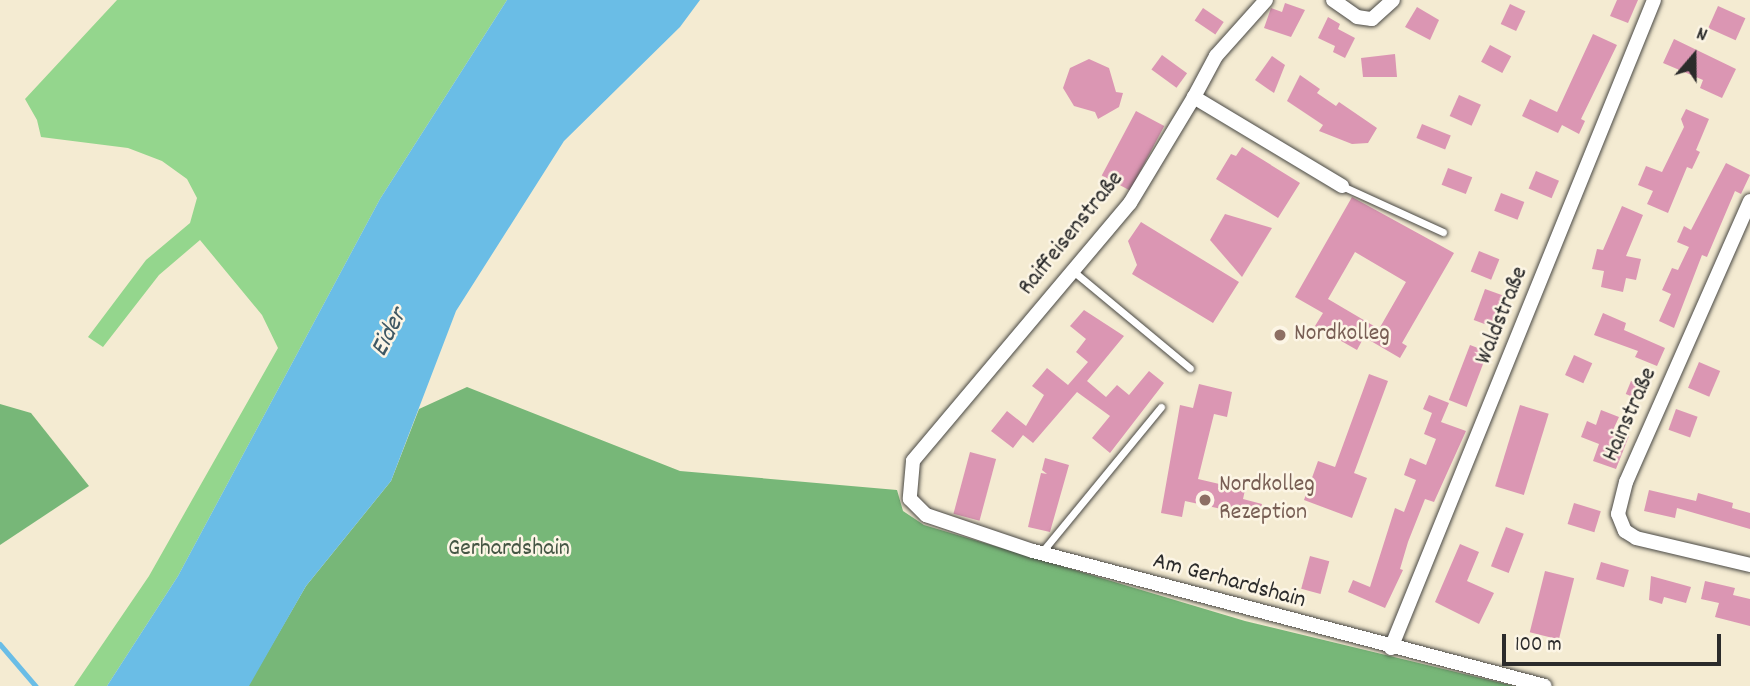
<!DOCTYPE html>
<html>
<head>
<meta charset="utf-8">
<style>
	body { margin:0 }
	#map { position:relative; width:1750px; height:686px; overflow:hidden; background:#f4ebd2; font-family:Dekko,sans-serif }
	div>[style] { position:absolute }
	.green>* { inset:0; background:#94d68d }
	.forest>* { inset:0; background:#77b778 }
	.water>* { inset:0; background:#6abde6 }
	.stream>* { height:4.5px; margin:-2.25px; padding:0 2.25px; transform-origin:2.25px; border-radius:2.25px; background:#6abde6 }
	.building>* { inset:0; background:#db96b3; transform-origin:0 0 }
	.roads { filter:drop-shadow(0 0 2px #494844) drop-shadow(0 0 2px #494844) }
	.service>* { height:7px; margin:-3.5px; padding:0 3.5px; transform-origin:3.5px; border-radius:3.5px; background:#fff }
	.minor>* { height:14px; margin:-7px; padding:0 7px; transform-origin:7px; border-radius:7px; background:#fff }
	.dots>* { width:19px; height:19px; translate:-50% -50%; box-sizing:border-box; border:4px solid #fcf5e5; border-radius:50% }
	span { translate:-50% -50%; white-space:nowrap; text-align:center; line-height:1.15; -webkit-text-stroke:5px #fcf5e5; paint-order:stroke }
	.street-label { font-size:24px; color:#2b2b2b }
	.education-label { font-size:24px; color:#785e54 }
	.left { translate:0 -50%; text-align:left }
	.park-label { font-size:24px; color:#455644 }
	.water-label { font-size:26px; color:#3e5763; font-style:italic }
	.north { position:absolute; left:1659px; top:21px; width:70px; height:70px; -webkit-text-stroke:5px #fcf5e5; paint-order:stroke; rotate:20deg; font-size:19px; font-weight:700; line-height:28px; text-align:center; color:#2b2b2b }
	.north::after { content:''; display:block; margin:auto; width:24px; height:32px; background:#2b2b2b; clip-path:polygon(50% 0,100% 100%,50% 72%,0 100%) }
	.scale { position:absolute; left:1502px; top:634px; width:219px; height:32px; box-sizing:border-box; border:4px solid #2b2b2b; border-top:0; padding-left:9px; font-size:21px; line-height:24px; white-space:nowrap; color:#2b2b2b; -webkit-text-stroke:5px #fcf5e5; paint-order:stroke }
</style>
</head>
<body>
<div id="map">
	<div class="green">
		<div style="clip-path:polygon(117px 0,507px 0,380px 199px,178px 576px,107px 686px,74px 686px,149px 576px,278px 348px,262px 315px,200px 240px,159px 275px,103px 347px,88px 337px,146px 260px,190px 223px,197px 198px,187px 179px,162px 161px,128px 148px,41px 137px,37px 120px,25px 99px)"></div>
	</div>
	<div class="forest">
		<div style="clip-path:polygon(467px 387px,680px 471px,897px 490px,903px 511px,924px 525px,1245px 621px,1514px 686px,248px 686px,306px 586px,391px 481px,419px 409px)"></div>
		<div style="clip-path:polygon(0 404px,31px 413px,89px 486px,0 545px)"></div>
	</div>
	<div class="water">
		<div style="clip-path:polygon(507px 0,700px 0,680px 27px,564px 141px,456px 311px,391px 481px,306px 586px,249px 686px,107px 686px,178px 576px,380px 199px)"></div>
	</div>
	<div class="stream">
		<div style="left:0;top:644px;width:55px;rotate:49.4deg"></div>
	</div>
	<div class="building">
		<div style="clip-path:polygon(1617px 0,1638px 0,1628px 23px,1610px 16px)"></div>
		<div style="clip-path:polygon(1285px 3px,1305px 10px,1291px 37px,1264px 28px,1271px 8px,1282px 12px)"></div>
		<div style="left:1510px;top:4px;width:17px;height:22px;rotate:25deg"></div>
		<div style="left:1718px;top:6px;width:30px;height:24px;rotate:24deg"></div>
		<div style="clip-path:polygon(1417px 7px,1439px 20px,1430px 40px,1405px 27px)"></div>
		<div style="left:1203px;top:8px;width:25px;height:15px;rotate:34deg"></div>
		<div style="clip-path:polygon(1328px 17px,1340px 24px,1338px 29px,1355px 38px,1345px 58px,1333px 52px,1335px 46px,1318px 38px)"></div>
		<div style="clip-path:polygon(1593px 34px,1617px 45px,1581px 119px,1585px 121px,1579px 134px,1562px 125px,1558px 133px,1522px 116px,1530px 99px,1557px 112px)"></div>
		<div style="clip-path:polygon(1674px 39px,1736px 69px,1722px 98px,1700px 88px,1703px 80px,1663px 63px)"></div>
		<div style="left:1490px;top:45px;width:24px;height:19px;rotate:28deg"></div>
		<div style="clip-path:polygon(1395px 54px,1397px 77px,1363px 77px,1361px 58px)"></div>
		<div style="left:1162px;top:55px;width:31px;height:18px;rotate:36deg"></div>
		<div style="clip-path:polygon(1272px 56px,1285px 65px,1274px 93px,1255px 80px)"></div>
		<div style="clip-path:polygon(1089px 59px,1109px 68px,1116px 92px,1123px 93px,1119px 107px,1098px 119px,1095px 112px,1074px 106px,1063px 88px,1070px 68px)"></div>
		<div style="clip-path:polygon(1300px 75px,1320px 89px,1317px 93px,1336px 106px,1339px 102px,1377px 128px,1368px 143px,1352px 144px,1319px 131px,1323px 125px,1287px 101px)"></div>
		<div style="left:1459px;top:95px;width:24px;height:23px;rotate:24deg"></div>
		<div style="clip-path:polygon(1686px 109px,1709px 119px,1696px 150px,1700px 152px,1692px 169px,1687px 167px,1668px 213px,1647px 204px,1653px 191px,1638px 185px,1646px 166px,1662px 172px,1684px 127px,1681px 119px)"></div>
		<div style="left:1136px;top:111px;width:32px;height:73px;rotate:28deg"></div>
		<div style="left:1422px;top:124px;width:31px;height:15px;rotate:22deg"></div>
		<div style="clip-path:polygon(1242px 147px,1300px 183px,1278px 218px,1216px 179px,1231px 154px,1236px 156px)"></div>
		<div style="clip-path:polygon(1726px 163px,1750px 175px,1741px 194px,1735px 191px,1707px 257px,1702px 255px,1674px 328px,1659px 321px,1671px 294px,1662px 290px,1672px 268px,1678px 270px,1689px 247px,1677px 242px,1684px 226px,1691px 230px)"></div>
		<div style="left:1448px;top:168px;width:26px;height:18px;rotate:21deg"></div>
		<div style="left:1536px;top:171px;width:25px;height:19px;rotate:23deg"></div>
		<div style="left:1501px;top:193px;width:25px;height:19px;rotate:21deg"></div>
		<div style="clip-path:polygon(evenodd,1352px 197px,1454px 253px,1402px 343px,1407px 346px,1400px 358px,1364px 337px,1357px 350px,1315px 326px,1323px 313px,1295px 297px,1352px 197px,1355px 252px,1406px 282px,1379px 329px,1328px 299px,1355px 252px)"></div>
		<div style="clip-path:polygon(1622px 206px,1643px 215px,1626px 256px,1641px 259px,1636px 280px,1626px 278px,1623px 292px,1601px 287px,1604px 271px,1592px 269px,1597px 249px,1603px 250px)"></div>
		<div style="clip-path:polygon(1225px 214px,1272px 228px,1242px 277px,1210px 240px)"></div>
		<div style="clip-path:polygon(1141px 222px,1239px 282px,1213px 323px,1132px 274px,1137px 265px,1128px 241px)"></div>
		<div style="left:1479px;top:251px;width:22px;height:22px;rotate:22deg"></div>
		<div style="left:1485px;top:289px;width:23px;height:33px;rotate:20deg"></div>
		<div style="clip-path:polygon(1084px 310px,1124px 336px,1087px 381px,1106px 397px,1117px 385px,1129px 395px,1149px 371px,1164px 383px,1110px 453px,1092px 438px,1110px 416px,1077px 392px,1033px 443px,1023px 435px,1013px 448px,991px 431px,1007px 411px,1026px 426px,1044px 395px,1032px 386px,1047px 368px,1068px 385px,1088px 362px,1076px 352px,1086px 339px,1070px 326px)"></div>
		<div style="clip-path:polygon(1603px 313px,1626px 323px,1624px 330px,1665px 348px,1657px 366px,1635px 357px,1638px 351px,1594px 335px)"></div>
		<div style="left:1470px;top:345px;width:19px;height:59px;rotate:21deg"></div>
		<div style="left:1574px;top:355px;width:20px;height:22px;rotate:24deg"></div>
		<div style="left:1699px;top:362px;width:23px;height:28px;rotate:23deg"></div>
		<div style="clip-path:polygon(1369px 374px,1388px 381px,1354px 473px,1367px 478px,1352px 518px,1304px 500px,1318px 461px,1335px 467px)"></div>
		<div style="left:1631px;top:381px;width:18px;height:14px;rotate:22deg"></div>
		<div style="clip-path:polygon(1199px 384px,1232px 392px,1227px 417px,1214px 414px,1198px 479px,1245px 490px,1243px 499px,1262px 504px,1258px 519px,1225px 516px,1226px 510px,1185px 501px,1182px 517px,1161px 513px,1180px 405px,1193px 408px)"></div>
		<div style="clip-path:polygon(1429px 395px,1449px 403px,1441px 422px,1466px 431px,1434px 502px,1425px 499px,1408px 542px,1400px 569px,1403px 570px,1385px 608px,1348px 592px,1353px 580px,1370px 587px,1395px 508px,1404px 512px,1416px 480px,1404px 475px,1410px 458px,1426px 465px,1436px 439px,1424px 434px,1432px 413px,1423px 409px)"></div>
		<div style="left:1520px;top:405px;width:30px;height:85px;rotate:17deg"></div>
		<div style="left:1676px;top:409px;width:23px;height:22px;rotate:20deg"></div>
		<div style="clip-path:polygon(1601px 410px,1619px 417px,1613px 430px,1629px 436px,1616px 469px,1593px 461px,1599px 444px,1581px 437px,1587px 421px,1596px 425px)"></div>
		<div style="left:970px;top:452px;width:27px;height:64px;rotate:15deg"></div>
		<div style="clip-path:polygon(1045px 458px,1069px 465px,1050px 532px,1028px 527px,1041px 473px,1047px 474px,1042px 470px)"></div>
		<div style="clip-path:polygon(1649px 490px,1696px 501px,1698px 493px,1733px 503px,1732px 508px,1750px 513px,1750px 529px,1677px 508px,1675px 518px,1644px 511px)"></div>
		<div style="left:1574px;top:503px;width:28px;height:22px;rotate:17deg"></div>
		<div style="left:1506px;top:527px;width:19px;height:42px;rotate:21deg"></div>
		<div style="clip-path:polygon(1460px 544px,1479px 552px,1467px 581px,1494px 593px,1479px 624px,1435px 602px)"></div>
		<div style="left:1310px;top:556px;width:20px;height:34px;rotate:15deg"></div>
		<div style="left:1601px;top:562px;width:29px;height:18px;rotate:16deg"></div>
		<div style="left:1545px;top:571px;width:30px;height:63px;rotate:14deg"></div>
		<div style="clip-path:polygon(1651px 576px,1691px 587px,1686px 603px,1664px 597px,1662px 604px,1649px 600px)"></div>
		<div style="clip-path:polygon(1705px 581px,1735px 588px,1733px 595px,1750px 599px,1750px 626px,1715px 617px,1719px 603px,1701px 599px)"></div>
	</div>
	<div class="roads">
		<div class="service">
			<div style="left:1342px;top:186px;width:111px;rotate:24.5deg"></div>
			<div style="left:1073px;top:271px;width:152px;rotate:39.7deg"></div>
			<div style="left:1041px;top:553px;width:189px;rotate:-50.6deg"></div>
		</div>
		<div class="minor">
			<div style="left:1333px;top:0;width:29px;rotate:35deg"></div>
			<div style="left:1357px;top:17px;width:15px;rotate:8deg"></div>
			<div style="left:1372px;top:19px;width:28px;rotate:-42deg"></div>
			<div style="left:1194px;top:97px;width:47px;rotate:-61.8deg"></div>
			<div style="left:1216px;top:56px;width:75px;rotate:-48.2deg"></div>
			<div style="left:1342px;top:186px;width:173px;rotate:-149deg"></div>
			<div style="left:1194px;top:97px;width:124px;rotate:121.1deg"></div>
			<div style="left:1130px;top:203px;width:337px;rotate:130.1deg"></div>
			<div style="left:913px;top:461px;width:38px;rotate:95deg"></div>
			<div style="left:910px;top:499px;width:23px;rotate:45deg"></div>
			<div style="left:926px;top:515px;width:113px;rotate:18.6deg"></div>
			<div style="left:1033px;top:551px;width:529px;rotate:14.77deg"></div>
			<div style="left:1750px;top:201px;width:307px;rotate:113.8deg"></div>
			<div style="left:1626px;top:482px;width:33px;rotate:104deg"></div>
			<div style="left:1618px;top:514px;width:18px;rotate:68deg"></div>
			<div style="left:1625px;top:531px;width:13px;rotate:32deg"></div>
			<div style="left:1636px;top:538px;width:117px;rotate:13.3deg"></div>
			<div style="left:1391px;top:648px;width:699px;rotate:-67.91deg"></div>
		</div>
	</div>
	<div class="dots">
		<div style="left:1280px;top:335px;background:#8d6e63"></div>
		<div style="left:1205px;top:500px;background:#8d6e63"></div>
	</div>
	<div class="street-label">
		<span style="left:1072px;top:234px;rotate:-51deg">Raiffeisenstraße</span>
		<span style="left:1503px;top:316px;rotate:-68deg">Waldstraße</span>
		<span style="left:1631px;top:415px;rotate:-66deg">Hainstraße</span>
		<span style="left:1229px;top:582px;rotate:15deg">Am Gerhardshain</span>
	</div>
	<div class="education-label">
		<span class="left" style="left:1294px;top:335px">Nordkolleg</span>
		<span class="left" style="left:1219px;top:500px">Nordkolleg<br>Rezeption</span>
	</div>
	<div class="park-label">
		<span style="left:509px;top:550px">Gerhardshain</span>
	</div>
	<div class="water-label">
		<span style="left:390px;top:333px;rotate:-63deg">Eider</span>
	</div>
	<div class="north">N</div>
	<div class="scale">100 m</div>
</div>
</body>
</html>
